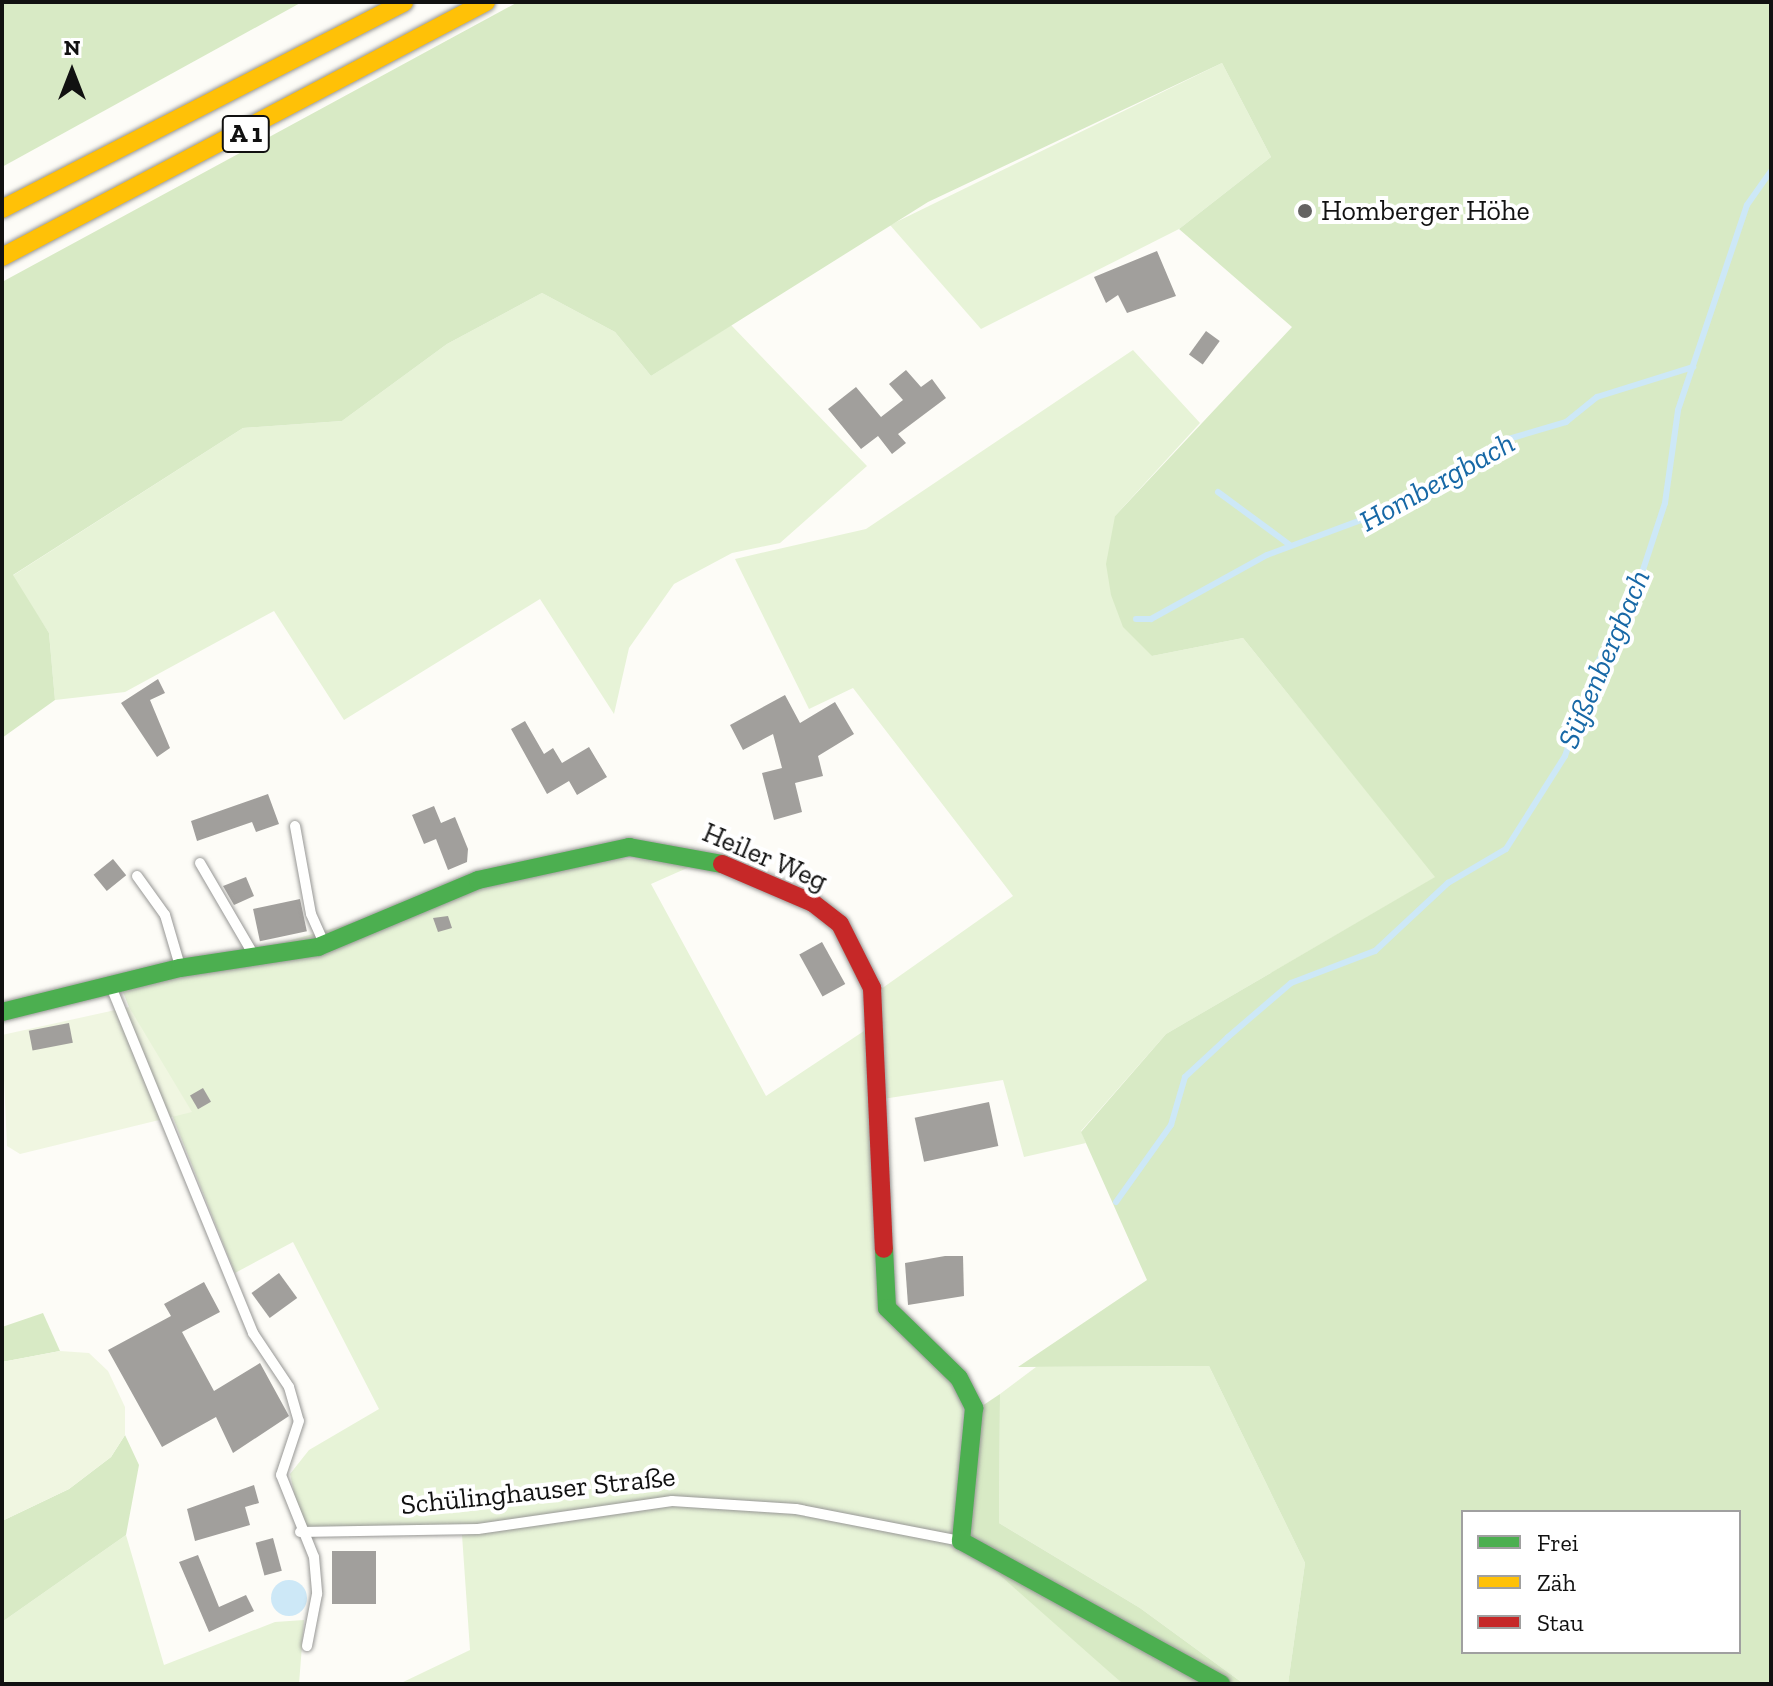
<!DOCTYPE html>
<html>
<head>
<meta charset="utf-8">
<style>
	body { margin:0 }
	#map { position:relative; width:1773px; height:1686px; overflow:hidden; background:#fdfcf7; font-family:"Zilla Slab",serif }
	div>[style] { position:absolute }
	.green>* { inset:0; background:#e7f3d7 }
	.forest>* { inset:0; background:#d8eac5 }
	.pitch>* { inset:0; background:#f0f6e1 }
	.water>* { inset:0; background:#cde8f7 }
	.round { border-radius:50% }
	.stream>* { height:6px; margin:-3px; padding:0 3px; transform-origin:3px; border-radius:3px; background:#cde8f7 }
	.building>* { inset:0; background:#a19f9c; transform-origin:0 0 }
	.roads { filter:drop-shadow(0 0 2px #979795) drop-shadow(0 0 2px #979795) }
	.lane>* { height:10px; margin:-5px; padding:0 5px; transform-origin:5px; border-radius:5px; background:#fffffe }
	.fast>* { height:18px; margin:-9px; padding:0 9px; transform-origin:9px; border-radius:9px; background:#4caf50 }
	.slow>* { height:18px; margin:-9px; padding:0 9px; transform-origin:9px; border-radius:9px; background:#ffc107 }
	.jam>* { height:18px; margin:-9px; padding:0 9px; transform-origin:9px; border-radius:9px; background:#c62828 }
	.dots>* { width:22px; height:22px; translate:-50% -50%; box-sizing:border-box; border:4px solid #fff; border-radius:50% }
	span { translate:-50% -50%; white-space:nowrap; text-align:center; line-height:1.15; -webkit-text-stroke:8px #fff; paint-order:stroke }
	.shield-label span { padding:2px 6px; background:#fff; border:2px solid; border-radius:6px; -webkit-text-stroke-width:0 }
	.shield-label { font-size:26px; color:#111; font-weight:700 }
	.poi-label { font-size:28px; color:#111 }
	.left { translate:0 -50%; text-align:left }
	.street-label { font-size:28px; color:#111 }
	.water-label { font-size:30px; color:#1768a6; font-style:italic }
	.frame { position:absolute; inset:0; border:4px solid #111; pointer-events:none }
	.legend { position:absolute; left:1461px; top:1510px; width:280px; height:144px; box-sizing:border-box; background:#fff; border:2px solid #a0a0a0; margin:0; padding:10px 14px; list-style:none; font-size:24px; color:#111 }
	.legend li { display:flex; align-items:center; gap:16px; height:40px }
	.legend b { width:40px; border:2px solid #a0a0a0 }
	.north { position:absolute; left:32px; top:32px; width:80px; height:80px; -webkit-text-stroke:6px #fff; paint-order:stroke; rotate:0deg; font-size:22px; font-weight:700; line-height:32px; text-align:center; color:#111 }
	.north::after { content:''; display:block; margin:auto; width:28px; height:36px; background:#111; clip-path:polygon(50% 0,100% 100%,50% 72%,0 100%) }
</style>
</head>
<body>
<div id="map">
	<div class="green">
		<div style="clip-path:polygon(1222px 63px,1271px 157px,1179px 229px,981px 329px,890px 225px)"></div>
		<div style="clip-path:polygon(542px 293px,615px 332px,651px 376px,731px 325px,867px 466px,780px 543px,732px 553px,674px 584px,629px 648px,614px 714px,540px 599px,344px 720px,274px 611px,125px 692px,55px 700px,49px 633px,12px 576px,243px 428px,342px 421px,447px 344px)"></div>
		<div style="clip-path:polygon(1133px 350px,1200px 423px,1115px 516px,1152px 656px,1243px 638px,1436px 877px,1166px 1034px,1081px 1131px,1086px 1143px,1024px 1157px,1003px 1080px,883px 1099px,881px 989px,1013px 896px,853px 688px,809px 709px,735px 559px,866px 529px)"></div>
		<div style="clip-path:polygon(588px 858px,703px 861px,651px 884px,766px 1096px,873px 1025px,876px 1282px,964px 1393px,955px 1537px,796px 1504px,672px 1499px,478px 1527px,302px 1529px,290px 1474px,309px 1450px,379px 1409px,293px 1242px,235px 1273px,121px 987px)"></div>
		<div style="clip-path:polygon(1209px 1366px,1305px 1563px,1288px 1684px,1244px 1684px,1140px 1608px,999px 1523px,1000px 1394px,1036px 1367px)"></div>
		<div style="clip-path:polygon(673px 1506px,795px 1512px,957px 1545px,991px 1560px,1123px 1684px,399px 1684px,470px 1650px,462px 1535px)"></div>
		<div style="clip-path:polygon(126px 1535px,164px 1665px,275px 1622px,304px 1620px,299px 1684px,2px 1684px,2px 1622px)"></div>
	</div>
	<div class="forest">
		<div style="clip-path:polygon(2px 2px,302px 2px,2px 167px)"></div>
		<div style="clip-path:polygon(evenodd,518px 2px,1771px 2px,1771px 1684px,1288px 1684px,1305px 1563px,1209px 1366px,1018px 1367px,1147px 1280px,1081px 1132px,1166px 1034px,1435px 877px,1243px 638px,1152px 656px,1123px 627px,1111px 595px,1106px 564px,1115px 516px,1292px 327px,1179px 229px,1271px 157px,1222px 63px,928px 202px,651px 376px,615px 332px,542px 293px,447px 344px,342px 421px,243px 428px,13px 575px,49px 633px,55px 700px,2px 738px,2px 282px,518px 2px,1463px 1512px,1739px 1512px,1739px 1652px,1463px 1652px,1463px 1512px)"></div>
		<div style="clip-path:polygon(43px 1313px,60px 1351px,2px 1362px,2px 1327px)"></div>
		<div style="clip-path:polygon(1000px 1394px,999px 1523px,1140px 1608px,1244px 1684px,1123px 1684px,959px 1539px,976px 1410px)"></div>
		<div style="clip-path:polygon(125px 1435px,139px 1465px,126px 1535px,2px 1622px,2px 1521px,69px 1489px,111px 1457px)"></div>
	</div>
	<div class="pitch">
		<div style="clip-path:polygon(129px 1007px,192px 1112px,20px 1154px,7px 1146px,2px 1035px)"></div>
		<div style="clip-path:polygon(60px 1351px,89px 1353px,108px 1371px,125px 1407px,125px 1435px,111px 1457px,69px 1489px,2px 1521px,2px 1362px)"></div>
	</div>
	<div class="water">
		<div class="round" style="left:271px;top:1580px;width:36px;height:36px"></div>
	</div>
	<div class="stream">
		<div style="left:1218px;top:492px;width:89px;rotate:36.4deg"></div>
		<div style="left:1136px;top:619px;width:15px"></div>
		<div style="left:1151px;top:619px;width:132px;rotate:-28.9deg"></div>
		<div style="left:1267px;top:555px;width:158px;rotate:-20.4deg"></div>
		<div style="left:1415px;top:500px;width:108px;rotate:-33.7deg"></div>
		<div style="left:1505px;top:440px;width:64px;rotate:-16.4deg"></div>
		<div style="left:1566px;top:422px;width:40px;rotate:-39deg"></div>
		<div style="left:1597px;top:397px;width:101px;rotate:-17.4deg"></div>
		<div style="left:1116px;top:1202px;width:95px;rotate:-54.5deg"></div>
		<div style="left:1171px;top:1125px;width:50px;rotate:-73.7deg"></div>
		<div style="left:1185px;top:1077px;width:59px;rotate:-42.9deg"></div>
		<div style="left:1228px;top:1037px;width:83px;rotate:-40.6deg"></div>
		<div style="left:1291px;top:983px;width:90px;rotate:-20.9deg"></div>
		<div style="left:1375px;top:951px;width:100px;rotate:-43deg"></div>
		<div style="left:1448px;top:883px;width:67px;rotate:-30.4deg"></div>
		<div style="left:1506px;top:849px;width:110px;rotate:-57.6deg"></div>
		<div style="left:1565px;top:756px;width:100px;rotate:-70.7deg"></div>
		<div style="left:1598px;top:662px;width:90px;rotate:-62.9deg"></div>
		<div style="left:1639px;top:582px;width:83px;rotate:-71.8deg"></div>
		<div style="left:1665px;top:503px;width:94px;rotate:-82deg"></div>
		<div style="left:1678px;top:410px;width:216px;rotate:-71.4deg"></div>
		<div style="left:1747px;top:205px;width:42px;rotate:-54.8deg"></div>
	</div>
	<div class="building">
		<div style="clip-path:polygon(1157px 251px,1176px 296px,1127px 313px,1118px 295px,1106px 303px,1094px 277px)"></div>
		<div style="left:1206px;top:331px;width:17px;height:29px;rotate:36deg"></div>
		<div style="clip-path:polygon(906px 370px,921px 387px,932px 379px,946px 398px,898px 434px,906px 443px,892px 454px,878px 436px,861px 449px,828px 409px,856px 387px,881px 417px,903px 400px,889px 384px)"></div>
		<div style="clip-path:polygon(158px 679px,165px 693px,150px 700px,170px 748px,157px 757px,121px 703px)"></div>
		<div style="clip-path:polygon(785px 695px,800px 723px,835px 702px,854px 734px,818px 756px,823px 776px,795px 783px,802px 812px,774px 820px,762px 773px,782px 768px,773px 734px,743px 750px,730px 725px)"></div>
		<div style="clip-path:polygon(525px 721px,544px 754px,553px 748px,562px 763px,589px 747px,607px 777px,577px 795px,569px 781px,547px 794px,511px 729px)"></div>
		<div style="clip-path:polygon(268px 794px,279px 824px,256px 832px,252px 822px,197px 841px,191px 821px)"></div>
		<div style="clip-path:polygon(434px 806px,441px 823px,455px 817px,468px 849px,467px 862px,448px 870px,436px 839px,424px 844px,412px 815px)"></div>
		<div style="left:113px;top:859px;width:21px;height:25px;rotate:51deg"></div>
		<div style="clip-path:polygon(246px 877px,254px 896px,234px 905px,223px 886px)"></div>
		<div style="left:300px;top:899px;width:33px;height:48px;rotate:78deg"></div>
		<div style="clip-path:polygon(448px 916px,452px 928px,438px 932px,433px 918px)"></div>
		<div style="left:822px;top:942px;width:48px;height:26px;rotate:61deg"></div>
		<div style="left:69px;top:1023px;width:20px;height:41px;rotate:79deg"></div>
		<div style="left:203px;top:1088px;width:16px;height:15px;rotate:60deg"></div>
		<div style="left:989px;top:1102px;width:45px;height:76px;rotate:78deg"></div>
		<div style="clip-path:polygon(945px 1256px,963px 1256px,964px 1296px,908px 1305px,905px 1263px)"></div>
		<div style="left:279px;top:1273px;width:31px;height:34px;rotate:54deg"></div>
		<div style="clip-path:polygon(204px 1282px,220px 1312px,182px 1332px,214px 1391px,260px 1363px,289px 1416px,233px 1453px,216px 1417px,162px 1447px,108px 1350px,171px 1316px,164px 1304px)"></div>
		<div style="clip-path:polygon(254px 1485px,259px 1503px,245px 1507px,250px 1525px,195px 1541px,187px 1509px)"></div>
		<div style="left:273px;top:1538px;width:34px;height:18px;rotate:75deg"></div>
		<div style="left:332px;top:1551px;width:44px;height:53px"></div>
		<div style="clip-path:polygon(198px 1555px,219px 1607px,246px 1595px,254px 1611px,209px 1632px,179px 1562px)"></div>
	</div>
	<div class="roads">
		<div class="lane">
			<div style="left:295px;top:826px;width:89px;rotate:79.7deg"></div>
			<div style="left:311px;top:914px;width:32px;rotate:66deg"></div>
			<div style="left:200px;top:863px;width:103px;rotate:59.7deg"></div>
			<div style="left:137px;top:876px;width:48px;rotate:54.3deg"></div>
			<div style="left:165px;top:915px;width:53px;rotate:73.6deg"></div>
			<div style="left:112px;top:989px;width:372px;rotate:67.7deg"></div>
			<div style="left:253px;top:1333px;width:65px;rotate:56.3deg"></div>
			<div style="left:289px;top:1387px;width:35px;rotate:74deg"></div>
			<div style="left:299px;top:1421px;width:57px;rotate:108.4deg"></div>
			<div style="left:281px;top:1475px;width:88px;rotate:68.1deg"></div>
			<div style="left:314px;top:1557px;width:37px;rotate:85deg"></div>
			<div style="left:317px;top:1594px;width:53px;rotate:100.9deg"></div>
			<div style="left:300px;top:1532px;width:178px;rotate:-1deg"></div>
			<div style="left:478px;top:1529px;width:196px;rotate:-8.2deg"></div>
			<div style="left:672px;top:1501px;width:124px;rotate:3.7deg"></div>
			<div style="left:796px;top:1509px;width:167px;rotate:11deg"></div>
		</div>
		<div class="fast">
			<div style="left:2px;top:1012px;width:183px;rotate:-13.9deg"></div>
			<div style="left:180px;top:968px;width:140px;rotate:-8.7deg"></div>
			<div style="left:318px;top:947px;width:173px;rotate:-22.7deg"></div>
			<div style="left:478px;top:880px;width:155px;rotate:-12.3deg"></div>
			<div style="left:629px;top:847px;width:95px;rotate:10.4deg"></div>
			<div style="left:884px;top:1249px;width:59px;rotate:87.1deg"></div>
			<div style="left:887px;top:1308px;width:100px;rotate:44.2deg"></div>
			<div style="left:959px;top:1378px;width:34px;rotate:63deg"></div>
			<div style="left:974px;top:1408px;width:134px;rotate:95.6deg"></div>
			<div style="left:961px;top:1541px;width:297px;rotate:28.8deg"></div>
		</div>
		<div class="slow">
			<div style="left:2px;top:209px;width:452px;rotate:-27.2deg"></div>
			<div style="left:2px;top:257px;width:547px;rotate:-27.78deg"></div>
		</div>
		<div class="jam">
			<div style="left:722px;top:864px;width:99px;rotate:23.2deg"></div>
			<div style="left:813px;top:903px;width:34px;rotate:38deg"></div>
			<div style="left:840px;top:924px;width:72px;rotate:63.4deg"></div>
			<div style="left:872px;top:988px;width:261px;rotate:87.4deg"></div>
		</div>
	</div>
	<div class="dots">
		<div style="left:1305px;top:211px;background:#646362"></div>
	</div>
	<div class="shield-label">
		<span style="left:246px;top:134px">A 1</span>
	</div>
	<div class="poi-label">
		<span class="left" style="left:1321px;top:211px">Homberger Höhe</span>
	</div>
	<div class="street-label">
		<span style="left:765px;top:857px;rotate:23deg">Heiler Weg</span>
		<span style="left:538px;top:1491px;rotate:-6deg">Schülinghauser Straße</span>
	</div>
	<div class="water-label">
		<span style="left:1437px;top:482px;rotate:-29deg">Hombergbach</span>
		<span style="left:1604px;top:659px;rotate:-67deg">Süßenbergbach</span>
	</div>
	<div class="frame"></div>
	<ul class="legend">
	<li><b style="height:10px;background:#4caf50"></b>Frei</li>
	<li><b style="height:10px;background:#ffc107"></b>Zäh</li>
	<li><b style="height:10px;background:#c62828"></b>Stau</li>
	</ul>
	<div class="north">N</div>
</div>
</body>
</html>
